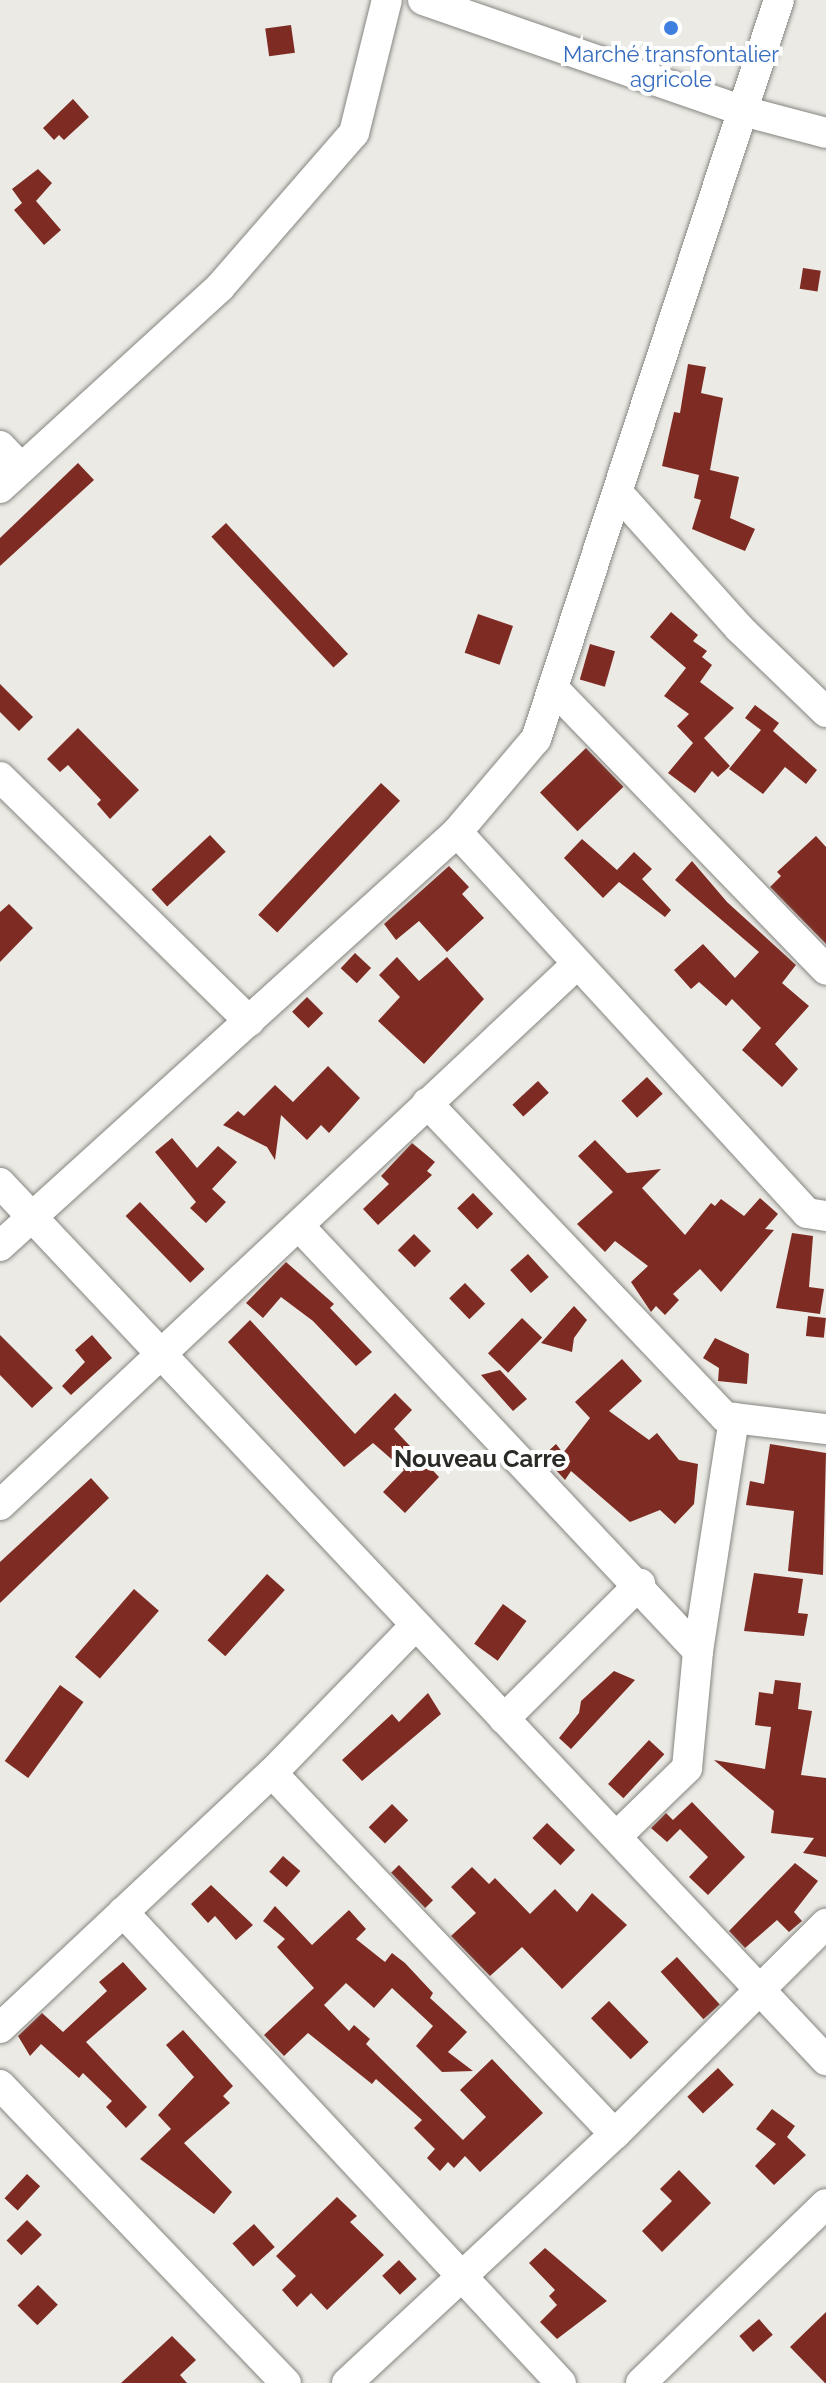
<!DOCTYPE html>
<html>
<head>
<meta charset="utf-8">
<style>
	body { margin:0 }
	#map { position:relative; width:826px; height:2383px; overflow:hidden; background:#ebeae5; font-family:Raleway,sans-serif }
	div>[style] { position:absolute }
	.building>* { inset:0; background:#7e2c23; transform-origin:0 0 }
	.roads { filter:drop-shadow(0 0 2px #868580) drop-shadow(0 0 2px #868580) }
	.minor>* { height:30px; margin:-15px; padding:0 15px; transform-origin:15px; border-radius:15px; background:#fff }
	.dots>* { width:22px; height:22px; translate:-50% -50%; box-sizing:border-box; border:4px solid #fff; border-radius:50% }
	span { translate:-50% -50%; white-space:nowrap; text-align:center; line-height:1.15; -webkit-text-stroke:8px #fff; paint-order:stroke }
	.shop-label { font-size:22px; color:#366cbe }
	.neighbourhood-label { font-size:24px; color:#2b2a26; font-weight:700 }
</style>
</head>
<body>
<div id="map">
	<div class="building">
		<div style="left:291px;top:25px;width:28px;height:26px;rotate:82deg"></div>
		<div style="clip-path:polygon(73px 99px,89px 117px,64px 140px,59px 135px,54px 140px,43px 128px)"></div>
		<div style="clip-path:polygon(38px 169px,52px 183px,36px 201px,61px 230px,44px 245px,14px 210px,22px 203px,12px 189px)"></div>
		<div style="left:803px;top:268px;width:18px;height:21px;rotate:9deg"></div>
		<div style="clip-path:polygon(688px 364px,706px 367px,701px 393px,723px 398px,710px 470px,739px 477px,730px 518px,755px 529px,745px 551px,692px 529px,701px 500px,694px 498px,699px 475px,662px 466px,674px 412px,680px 413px)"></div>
		<div style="clip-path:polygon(78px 463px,94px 480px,0 566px,0 538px)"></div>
		<div style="left:226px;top:523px;width:179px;height:20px;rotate:47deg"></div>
		<div style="clip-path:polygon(671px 612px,698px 635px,693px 641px,707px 651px,702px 657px,712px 665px,700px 682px,734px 708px,704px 738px,730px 766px,718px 777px,712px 771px,695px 793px,668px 773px,693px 743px,677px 726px,689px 714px,664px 696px,686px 668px,650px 637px)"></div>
		<div style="left:478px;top:614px;width:37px;height:41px;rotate:19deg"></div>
		<div style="left:590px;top:644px;width:26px;height:37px;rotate:16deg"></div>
		<div style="clip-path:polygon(0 684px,33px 717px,19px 731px,0 712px)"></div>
		<div style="clip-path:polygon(755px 705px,779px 723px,773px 731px,817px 770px,806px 784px,785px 767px,763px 794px,729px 769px,761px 730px,745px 718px)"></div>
		<div style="clip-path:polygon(78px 728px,139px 790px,110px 819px,97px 804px,101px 800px,68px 765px,60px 772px,47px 759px)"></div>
		<div style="left:586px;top:748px;width:54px;height:64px;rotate:46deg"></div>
		<div style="left:381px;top:783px;width:26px;height:180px;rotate:43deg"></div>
		<div style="left:210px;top:835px;width:23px;height:80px;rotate:47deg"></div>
		<div style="clip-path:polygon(816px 836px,826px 847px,826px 944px,770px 887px,781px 876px,777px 872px)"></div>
		<div style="clip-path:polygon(582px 839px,617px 870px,634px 852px,652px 869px,642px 879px,671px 910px,665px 917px,619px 882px,603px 898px,564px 858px)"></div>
		<div style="clip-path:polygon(692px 861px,727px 902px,796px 965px,782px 983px,809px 1006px,775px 1044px,798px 1069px,782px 1087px,742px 1050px,761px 1028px,732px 999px,726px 1006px,699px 982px,691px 989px,674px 970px,703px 944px,735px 978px,759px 952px,675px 880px)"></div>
		<div style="clip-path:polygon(449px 866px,469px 887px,462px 894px,484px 918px,447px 952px,419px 921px,396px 940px,384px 924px)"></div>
		<div style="clip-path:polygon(9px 904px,33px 928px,0 962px,0 912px)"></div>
		<div style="left:355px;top:953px;width:22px;height:21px;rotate:43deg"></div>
		<div style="clip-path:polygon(397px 957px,419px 981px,447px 957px,484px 999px,424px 1064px,378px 1021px,400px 997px,379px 975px)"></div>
		<div style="left:307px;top:997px;width:23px;height:21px;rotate:45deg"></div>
		<div style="clip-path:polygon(328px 1066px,360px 1098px,329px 1133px,321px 1125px,307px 1140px,281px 1115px,275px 1160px,267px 1147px,223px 1125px,238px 1111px,244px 1116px,275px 1085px,293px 1102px)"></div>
		<div style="left:647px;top:1077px;width:23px;height:35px;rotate:47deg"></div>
		<div style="left:538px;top:1081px;width:16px;height:35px;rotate:47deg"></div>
		<div style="clip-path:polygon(172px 1138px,197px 1168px,218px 1146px,237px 1162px,212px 1189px,226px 1202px,206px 1223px,190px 1208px,196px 1202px,155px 1152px)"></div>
		<div style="clip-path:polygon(595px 1140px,627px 1173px,661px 1169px,642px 1188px,685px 1235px,711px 1203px,715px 1206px,721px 1199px,744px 1216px,760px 1198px,778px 1214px,765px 1229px,774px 1230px,721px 1292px,700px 1269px,673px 1294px,679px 1300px,665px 1315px,656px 1306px,651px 1312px,631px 1282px,648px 1266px,615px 1241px,605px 1252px,577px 1224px,613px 1192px,578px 1156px)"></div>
		<div style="clip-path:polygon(412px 1143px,435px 1162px,427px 1171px,432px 1175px,378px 1225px,363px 1209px,389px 1184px,381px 1176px)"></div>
		<div style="left:473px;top:1193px;width:29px;height:22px;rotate:46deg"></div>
		<div style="left:140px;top:1202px;width:93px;height:20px;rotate:46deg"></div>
		<div style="clip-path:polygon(792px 1233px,813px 1236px,809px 1287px,824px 1289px,820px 1314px,776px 1308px)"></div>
		<div style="left:414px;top:1234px;width:24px;height:23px;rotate:45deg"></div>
		<div style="left:528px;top:1254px;width:31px;height:24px;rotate:48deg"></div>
		<div style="clip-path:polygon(286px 1262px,334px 1304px,330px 1308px,372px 1352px,356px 1366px,313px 1321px,281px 1297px,263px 1318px,246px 1303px)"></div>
		<div style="left:465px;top:1283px;width:29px;height:22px;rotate:46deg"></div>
		<div style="clip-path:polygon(574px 1306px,587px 1320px,574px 1338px,572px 1352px,541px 1343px)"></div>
		<div style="left:808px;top:1316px;width:18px;height:20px;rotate:6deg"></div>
		<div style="left:522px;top:1318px;width:28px;height:49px;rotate:44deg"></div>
		<div style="clip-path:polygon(250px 1320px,355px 1434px,395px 1393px,412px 1410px,394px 1429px,439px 1477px,405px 1513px,383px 1492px,404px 1470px,373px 1443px,344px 1467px,228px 1342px)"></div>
		<div style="clip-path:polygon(0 1335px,53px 1388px,32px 1408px,0 1375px)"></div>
		<div style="clip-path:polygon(92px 1335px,112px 1358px,71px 1395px,62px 1386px,85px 1362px,75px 1350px)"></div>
		<div style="clip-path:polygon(715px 1338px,749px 1354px,747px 1384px,718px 1381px,719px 1368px,703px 1358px)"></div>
		<div style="clip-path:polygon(622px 1359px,642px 1381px,609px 1411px,649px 1440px,657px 1433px,679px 1460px,698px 1464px,694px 1504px,675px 1524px,660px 1510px,630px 1522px,571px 1471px,565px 1480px,543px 1456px,556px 1444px,563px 1453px,590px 1418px,575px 1402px)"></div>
		<div style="clip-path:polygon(500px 1370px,527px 1399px,513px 1411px,481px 1375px)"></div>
		<div style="clip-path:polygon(770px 1444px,826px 1453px,823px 1575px,788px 1571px,794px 1511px,746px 1505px,750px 1481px,764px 1484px)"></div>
		<div style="clip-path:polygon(91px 1478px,109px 1498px,0 1603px,0 1562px)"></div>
		<div style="clip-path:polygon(754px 1573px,803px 1579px,798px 1613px,808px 1614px,804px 1636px,744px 1631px)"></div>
		<div style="left:267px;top:1574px;width:24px;height:89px;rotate:42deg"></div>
		<div style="left:134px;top:1589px;width:33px;height:90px;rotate:41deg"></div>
		<div style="left:503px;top:1604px;width:29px;height:49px;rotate:36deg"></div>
		<div style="clip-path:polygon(614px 1671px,635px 1680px,571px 1749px,559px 1738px,579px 1713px,581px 1701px)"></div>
		<div style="clip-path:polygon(775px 1680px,801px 1683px,798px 1709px,812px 1711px,801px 1775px,826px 1778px,826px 1857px,803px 1853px,814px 1838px,771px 1833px,774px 1811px,714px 1760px,765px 1769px,771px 1727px,755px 1725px,759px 1692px,773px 1694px)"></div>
		<div style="left:60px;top:1685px;width:29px;height:94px;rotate:36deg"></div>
		<div style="clip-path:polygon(428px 1693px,441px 1714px,362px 1781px,342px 1760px,392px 1714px,399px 1722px)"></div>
		<div style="left:649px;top:1740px;width:21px;height:60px;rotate:43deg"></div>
		<div style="clip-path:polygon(692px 1802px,745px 1857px,708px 1895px,689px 1877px,708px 1857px,680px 1829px,667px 1842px,651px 1828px,666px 1813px,673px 1820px)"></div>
		<div style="left:392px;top:1804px;width:23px;height:33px;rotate:45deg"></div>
		<div style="left:547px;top:1823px;width:39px;height:21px;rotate:44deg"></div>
		<div style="left:283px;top:1856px;width:23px;height:21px;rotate:41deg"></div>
		<div style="clip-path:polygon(795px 1863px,818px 1881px,794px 1912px,802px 1921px,789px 1932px,777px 1920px,745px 1948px,729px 1931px)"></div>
		<div style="left:399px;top:1865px;width:49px;height:11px;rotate:46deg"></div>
		<div style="clip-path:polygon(472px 1867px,489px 1884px,495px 1878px,530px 1914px,555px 1889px,577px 1912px,592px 1893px,627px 1925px,562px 1989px,522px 1947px,490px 1976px,451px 1936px,476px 1913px,451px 1887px)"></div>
		<div style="clip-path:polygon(211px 1885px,253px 1925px,236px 1940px,215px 1916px,208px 1923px,191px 1904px)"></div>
		<div style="clip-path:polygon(275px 1906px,312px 1945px,349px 1910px,366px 1929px,356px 1939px,385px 1962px,392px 1953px,405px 1963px,433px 1993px,430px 1998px,467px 2032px,448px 2052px,473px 2071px,442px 2072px,416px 2046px,433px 2026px,392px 1988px,374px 2008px,346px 1983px,324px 2005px,349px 2031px,354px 2025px,370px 2039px,366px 2044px,463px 2140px,486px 2117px,460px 2090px,492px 2059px,543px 2113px,480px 2172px,465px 2156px,454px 2168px,448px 2162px,440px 2171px,427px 2158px,435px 2149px,414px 2128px,422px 2120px,376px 2079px,372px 2084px,308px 2033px,284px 2056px,264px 2035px,314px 1988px,277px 1947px,285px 1939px,263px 1921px)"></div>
		<div style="left:677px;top:1957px;width:64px;height:22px;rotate:48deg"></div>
		<div style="clip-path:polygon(123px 1962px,147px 1989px,86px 2042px,147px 2107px,126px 2128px,106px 2107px,112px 2101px,83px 2073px,79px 2078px,41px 2044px,30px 2056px,18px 2036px,42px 2013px,63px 2032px,107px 1991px,99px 1982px)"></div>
		<div style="left:609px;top:2001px;width:57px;height:25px;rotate:46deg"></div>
		<div style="clip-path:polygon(183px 2030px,233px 2086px,223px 2096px,230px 2103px,184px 2143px,232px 2192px,214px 2214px,140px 2159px,171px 2129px,158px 2115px,194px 2077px,166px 2045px)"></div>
		<div style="left:718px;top:2068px;width:23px;height:42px;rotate:47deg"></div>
		<div style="clip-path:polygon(772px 2109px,795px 2126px,787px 2137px,806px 2155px,774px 2185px,755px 2166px,776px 2144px,756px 2129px)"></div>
		<div style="clip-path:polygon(679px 2170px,711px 2203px,662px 2252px,642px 2231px,672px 2201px,660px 2189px)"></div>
		<div style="left:27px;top:2174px;width:18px;height:33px;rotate:43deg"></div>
		<div style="clip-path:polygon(337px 2197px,357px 2216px,350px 2222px,384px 2255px,327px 2310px,311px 2293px,297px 2307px,282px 2290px,296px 2276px,276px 2256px)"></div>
		<div style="left:27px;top:2220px;width:21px;height:29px;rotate:45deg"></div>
		<div style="left:254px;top:2224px;width:31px;height:29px;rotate:48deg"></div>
		<div style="clip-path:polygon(545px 2248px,607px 2301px,557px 2339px,540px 2322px,557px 2305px,549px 2296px,555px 2290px,529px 2263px)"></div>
		<div style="left:399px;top:2260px;width:26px;height:23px;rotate:47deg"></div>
		<div style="left:38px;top:2285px;width:28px;height:29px;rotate:45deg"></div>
		<div style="clip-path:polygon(826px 2312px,826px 2383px,825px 2383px,790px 2347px)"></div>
		<div style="left:759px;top:2319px;width:21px;height:26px;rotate:49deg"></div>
		<div style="clip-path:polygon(172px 2336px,196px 2360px,180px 2375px,187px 2383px,121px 2383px)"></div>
	</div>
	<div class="roads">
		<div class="minor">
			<div style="left:423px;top:0;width:339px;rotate:19.1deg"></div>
			<div style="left:743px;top:111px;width:86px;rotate:14.8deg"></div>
			<div style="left:0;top:446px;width:30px;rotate:46deg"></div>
			<div style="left:0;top:488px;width:298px;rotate:-42.4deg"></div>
			<div style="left:220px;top:287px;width:204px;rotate:-49deg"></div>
			<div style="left:354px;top:133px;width:137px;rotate:-76.1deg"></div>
			<div style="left:618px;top:493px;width:181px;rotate:48.1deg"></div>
			<div style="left:739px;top:628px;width:121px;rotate:44deg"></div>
			<div style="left:556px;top:691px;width:388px;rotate:45.9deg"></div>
			<div style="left:0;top:777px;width:349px;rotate:44.4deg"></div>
			<div style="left:457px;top:832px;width:517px;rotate:47.43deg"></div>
			<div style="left:807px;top:1213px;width:19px;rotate:9deg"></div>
			<div style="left:427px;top:1103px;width:433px;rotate:46.5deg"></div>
			<div style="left:725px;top:1417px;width:102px;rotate:6.8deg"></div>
			<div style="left:0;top:1183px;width:1205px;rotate:46.72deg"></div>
			<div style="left:299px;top:1226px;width:583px;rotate:46.81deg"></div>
			<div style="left:0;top:1246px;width:617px;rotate:-42.17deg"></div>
			<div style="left:457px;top:832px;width:122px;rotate:-49.7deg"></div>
			<div style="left:536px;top:739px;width:778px;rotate:-71.8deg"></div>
			<div style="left:0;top:1505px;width:790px;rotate:-43.15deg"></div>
			<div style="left:504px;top:1719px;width:192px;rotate:-44.8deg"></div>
			<div style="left:272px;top:1773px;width:498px;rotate:46.5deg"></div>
			<div style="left:619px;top:1834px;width:95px;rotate:-44.1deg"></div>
			<div style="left:687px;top:1768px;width:118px;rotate:-84.6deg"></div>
			<div style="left:698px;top:1651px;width:236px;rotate:-81.2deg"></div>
			<div style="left:123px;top:1912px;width:643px;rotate:47.08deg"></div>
			<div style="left:0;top:2028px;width:373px;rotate:-43.2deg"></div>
			<div style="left:272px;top:1773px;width:206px;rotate:-45.8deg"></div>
			<div style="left:0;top:2085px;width:413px;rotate:46.2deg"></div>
			<div style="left:347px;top:2383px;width:366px;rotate:-42.9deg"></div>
			<div style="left:615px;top:2134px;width:298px;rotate:-44.9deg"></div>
			<div style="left:641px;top:2383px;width:257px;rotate:-44.1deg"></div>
		</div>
	</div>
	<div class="dots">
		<div style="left:671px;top:28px;background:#3f7fe0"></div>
	</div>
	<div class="shop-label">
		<span style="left:671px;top:67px">Marché transfontalier<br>agricole</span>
	</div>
	<div class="neighbourhood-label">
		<span style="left:480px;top:1459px">Nouveau Carre</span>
	</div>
</div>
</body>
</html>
